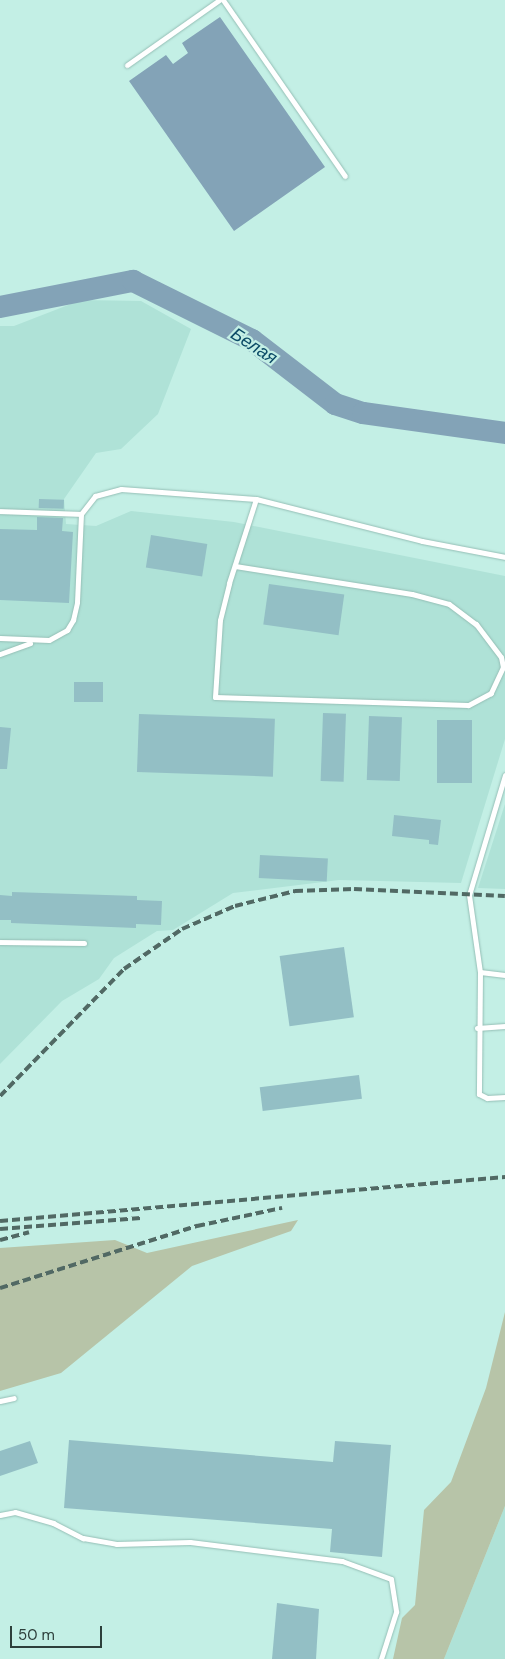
<!DOCTYPE html>
<html>
<head>
<meta charset="utf-8">
<style>
	body { margin:0 }
	#map { position:relative; width:505px; height:1659px; overflow:hidden; background:#c3efe5; font-family:"DM Sans",sans-serif }
	div>[style] { position:absolute }
	.built>* { inset:0; background:#afe2d7 }
	.green>* { inset:0; background:#b7c4a8 }
	.water>* { inset:0; background:#83a3b7 }
	.river>* { height:22px; margin:-11px; padding:0 11px; transform-origin:11px; border-radius:11px; background:#83a3b7 }
	.building>* { inset:0; background:#93bfc5; transform-origin:0 0 }
	.roads { filter:drop-shadow(0 0 1px #94beb5) drop-shadow(0 0 1px #94beb5) }
	.service>* { height:5px; margin:-2.5px; padding:0 2.5px; transform-origin:2.5px; border-radius:2.5px; background:#fff }
	.rail>* { height:4px; margin-top:-2px; transform-origin:0; background:repeating-linear-gradient(90deg,#516964 0 8px,transparent 0 12px) }
	span { translate:-50% -50%; white-space:nowrap; text-align:center; line-height:1.15; -webkit-text-stroke:4.5px #c3efe5; paint-order:stroke }
	.water-label { font-size:18px; color:#0c4b67; font-style:italic }
	.scale { position:absolute; left:10px; top:1626px; width:92px; height:22px; box-sizing:border-box; border:2px solid #2d3f3b; border-top:0; padding-left:6px; font-size:15px; line-height:18px; white-space:nowrap; color:#2d3f3b; -webkit-text-stroke:4px #c3efe5; paint-order:stroke }
</style>
</head>
<body>
<div id="map">
	<div class="built">
		<div style="clip-path:polygon(81px 300px,141px 301px,191px 329px,158px 414px,121px 449px,96px 453px,64px 499px,66px 524px,96px 526px,131px 511px,234px 522px,505px 576px,505px 739px,461px 883px,339px 880px,233px 893px,173px 930px,157px 931px,114px 958px,99px 979px,62px 1001px,0 1064px,0 326px,14px 326px)"></div>
		<div style="clip-path:polygon(505px 804px,505px 889px,478px 888px)"></div>
		<div style="clip-path:polygon(505px 1506px,505px 1659px,444px 1659px)"></div>
	</div>
	<div class="green">
		<div style="clip-path:polygon(298px 1220px,291px 1231px,192px 1266px,61px 1373px,0 1391px,0 1248px,115px 1240px,147px 1253px)"></div>
		<div style="clip-path:polygon(505px 1312px,505px 1506px,444px 1659px,393px 1659px,402px 1618px,415px 1605px,424px 1510px,451px 1482px,486px 1388px)"></div>
	</div>
	<div class="water">
		<div style="clip-path:polygon(220px 17px,325px 167px,234px 231px,129px 81px,166px 55px,173px 64px,188px 53px,182px 43px)"></div>
	</div>
	<div class="river">
		<div style="left:0;top:307px;width:136px;rotate:-11.1deg"></div>
		<div style="left:133px;top:281px;width:133px;rotate:26.4deg"></div>
		<div style="left:252px;top:340px;width:105px;rotate:37.6deg"></div>
		<div style="left:335px;top:404px;width:29px;rotate:18deg"></div>
		<div style="left:363px;top:413px;width:143px;rotate:8deg"></div>
	</div>
	<div class="building">
		<div style="left:39px;top:499px;width:25px;height:9px;rotate:2deg"></div>
		<div style="clip-path:polygon(37px 517px,63px 518px,62px 531px,73px 532px,69px 603px,0 600px,0 529px,37px 530px)"></div>
		<div style="left:151px;top:535px;width:57px;height:33px;rotate:9deg"></div>
		<div style="left:269px;top:584px;width:76px;height:41px;rotate:8deg"></div>
		<div style="left:103px;top:682px;width:20px;height:29px;rotate:90deg"></div>
		<div style="left:323px;top:713px;width:23px;height:68px;rotate:2deg"></div>
		<div style="left:139px;top:714px;width:136px;height:58px;rotate:2deg"></div>
		<div style="left:369px;top:716px;width:33px;height:64px;rotate:2deg"></div>
		<div style="left:437px;top:720px;width:35px;height:63px"></div>
		<div style="clip-path:polygon(0 727px,11px 728px,7px 769px,0 769px)"></div>
		<div style="clip-path:polygon(394px 815px,441px 820px,438px 845px,429px 844px,429px 840px,392px 836px)"></div>
		<div style="left:260px;top:855px;width:68px;height:23px;rotate:3deg"></div>
		<div style="clip-path:polygon(12px 892px,137px 896px,137px 900px,162px 901px,161px 925px,136px 924px,136px 928px,11px 923px,11px 920px,0 920px,0 895px,12px 896px)"></div>
		<div style="left:344px;top:947px;width:71px;height:65px;rotate:82deg"></div>
		<div style="left:359px;top:1075px;width:24px;height:100px;rotate:83deg"></div>
		<div style="clip-path:polygon(69px 1440px,333px 1462px,335px 1441px,391px 1445px,382px 1557px,330px 1552px,332px 1529px,64px 1508px)"></div>
		<div style="clip-path:polygon(30px 1441px,38px 1463px,0 1476px,0 1451px)"></div>
		<div style="clip-path:polygon(277px 1603px,319px 1609px,316px 1659px,272px 1659px)"></div>
	</div>
	<div class="roads">
		<div class="service">
			<div style="left:223px;top:0;width:214px;rotate:55.3deg"></div>
			<div style="left:127px;top:65px;width:113px;rotate:-35.2deg"></div>
			<div style="left:0;top:511px;width:81px;rotate:2.1deg"></div>
			<div style="left:235px;top:566px;width:179px;rotate:9deg"></div>
			<div style="left:412px;top:594px;width:38px;rotate:15deg"></div>
			<div style="left:449px;top:604px;width:34px;rotate:37deg"></div>
			<div style="left:476px;top:624px;width:41px;rotate:52.9deg"></div>
			<div style="left:501px;top:657px;width:10px;rotate:79deg"></div>
			<div style="left:503px;top:667px;width:29px;rotate:115deg"></div>
			<div style="left:491px;top:693px;width:26px;rotate:152deg"></div>
			<div style="left:468px;top:705px;width:253px;rotate:-178.2deg"></div>
			<div style="left:215px;top:697px;width:77px;rotate:-86.3deg"></div>
			<div style="left:220px;top:620px;width:38px;rotate:-76deg"></div>
			<div style="left:229px;top:583px;width:88px;rotate:-72.2deg"></div>
			<div style="left:0;top:638px;width:49px;rotate:2.3deg"></div>
			<div style="left:49px;top:640px;width:21px;rotate:-29deg"></div>
			<div style="left:67px;top:630px;width:12px;rotate:-59deg"></div>
			<div style="left:73px;top:620px;width:18px;rotate:-77deg"></div>
			<div style="left:77px;top:602px;width:88px;rotate:-87.4deg"></div>
			<div style="left:81px;top:514px;width:23px;rotate:-52deg"></div>
			<div style="left:95px;top:496px;width:27px;rotate:-15deg"></div>
			<div style="left:121px;top:489px;width:135px;rotate:4.2deg"></div>
			<div style="left:256px;top:499px;width:171px;rotate:14.2deg"></div>
			<div style="left:422px;top:541px;width:85px;rotate:10.9deg"></div>
			<div style="left:0;top:654px;width:32px;rotate:-20deg"></div>
			<div style="left:505px;top:775px;width:125px;rotate:106.7deg"></div>
			<div style="left:469px;top:895px;width:78px;rotate:81.9deg"></div>
			<div style="left:480px;top:972px;width:122px;rotate:90.5deg"></div>
			<div style="left:479px;top:1094px;width:9px;rotate:27deg"></div>
			<div style="left:487px;top:1098px;width:18px;rotate:-3deg"></div>
			<div style="left:0;top:942px;width:84px;rotate:0.7deg"></div>
			<div style="left:480px;top:972px;width:25px;rotate:7deg"></div>
			<div style="left:477px;top:1028px;width:28px;rotate:-4deg"></div>
			<div style="left:0;top:1401px;width:14px;rotate:-12deg"></div>
			<div style="left:0;top:1515px;width:15px;rotate:-11deg"></div>
			<div style="left:15px;top:1512px;width:40px;rotate:16deg"></div>
			<div style="left:53px;top:1523px;width:34px;rotate:27deg"></div>
			<div style="left:83px;top:1538px;width:34px;rotate:10deg"></div>
			<div style="left:116px;top:1544px;width:74px;rotate:-1.5deg"></div>
			<div style="left:190px;top:1542px;width:153px;rotate:7.1deg"></div>
			<div style="left:342px;top:1561px;width:52px;rotate:20.2deg"></div>
			<div style="left:391px;top:1579px;width:33px;rotate:81deg"></div>
			<div style="left:396px;top:1612px;width:49px;rotate:107.7deg"></div>
		</div>
	</div>
	<div class="rail">
		<div style="left:0;top:1096px;width:177px;rotate:-45.7deg"></div>
		<div style="left:124px;top:969px;width:70px;rotate:-34.6deg"></div>
		<div style="left:182px;top:929px;width:58px;rotate:-23.5deg"></div>
		<div style="left:235px;top:906px;width:62px;rotate:-14deg"></div>
		<div style="left:295px;top:891px;width:59px;rotate:-1.9deg"></div>
		<div style="left:354px;top:889px;width:151px;rotate:2.7deg"></div>
		<div style="left:0;top:1221px;width:507px;rotate:-4.98deg"></div>
		<div style="left:0;top:1229px;width:141px;rotate:-4.5deg"></div>
		<div style="left:0;top:1240px;width:30px;rotate:-15deg"></div>
		<div style="left:0;top:1288px;width:207px;rotate:-17.5deg"></div>
		<div style="left:197px;top:1226px;width:87px;rotate:-12deg"></div>
	</div>
	<div class="water-label">
		<span style="left:254px;top:346px;rotate:33deg">Белая</span>
	</div>
	<div class="scale">50 m</div>
</div>
</body>
</html>
